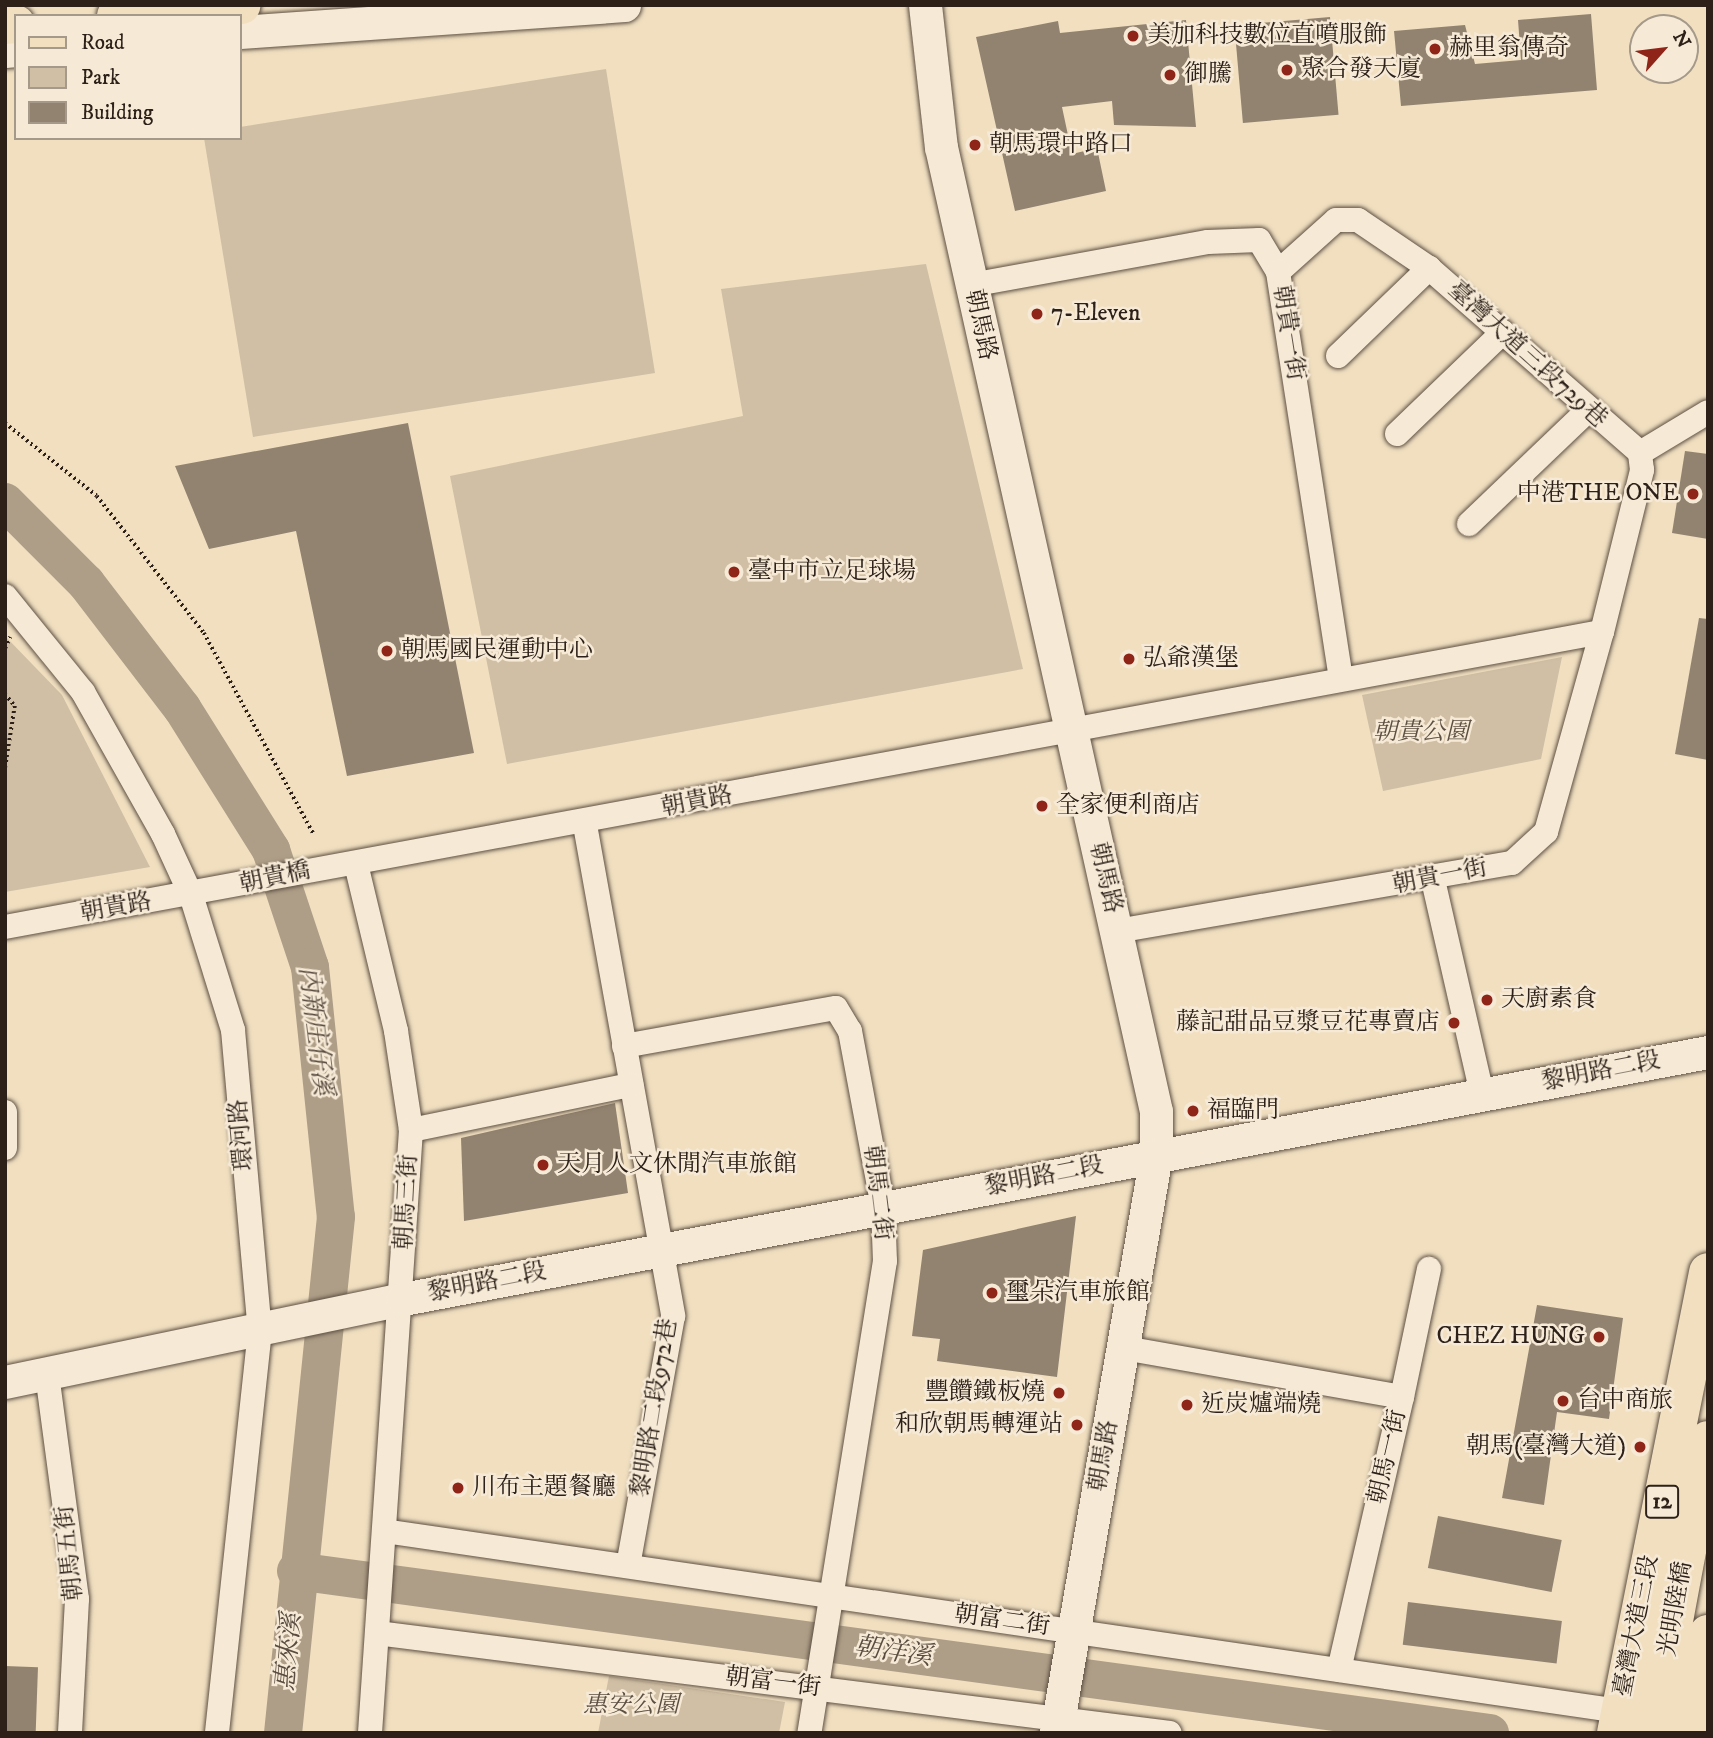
<!DOCTYPE html>
<html>
<head>
<meta charset="utf-8">
<style>
	body { margin:0 }
	#map { position:relative; width:1713px; height:1738px; overflow:hidden; background:#f1dfc0; font-family:"IM FELL DW Pica","Noto Serif TC",serif }
	div>[style] { position:absolute }
	.green>* { inset:0; background:#d0bfa4 }
	.river>* { height:38px; margin:-19px; padding:0 19px; transform-origin:19px; border-radius:19px; background:#ae9e87 }
	.building>* { inset:0; background:#928370; transform-origin:0 0 }
	.path>* { height:3.5px; margin-top:-1.75px; transform-origin:0; background:repeating-linear-gradient(90deg,#2c2019 0 2px,transparent 0 5.5px) }
	.roads { filter:drop-shadow(0 0 2px #5d5043) drop-shadow(0 0 2px #5d5043) }
	.street>* { height:24px; margin:-12px; padding:0 12px; transform-origin:12px; border-radius:12px; background:#f6ead6 }
	.secondary>* { height:33px; margin:-16.5px; padding:0 16.5px; transform-origin:16.5px; border-radius:16.5px; background:#f6ead6 }
	.primary>* { height:38px; margin:-19px; padding:0 19px; transform-origin:19px; border-radius:19px; background:#f1dfc0 }
	.highway>* { height:38px; margin:-19px; padding:0 19px; transform-origin:19px; border-radius:19px; background:#f1dfc0 }
	.dots>* { width:19px; height:19px; translate:-50% -50%; box-sizing:border-box; border:4px solid #f6ead6; border-radius:50% }
	span { translate:-50% -50%; white-space:nowrap; text-align:center; line-height:1.15; -webkit-text-stroke:5px #f6ead6; paint-order:stroke }
	.shield-label span { padding:2px 5px; background:#f6ead6; border:2px solid; border-radius:5px; -webkit-text-stroke-width:0 }
	.shield-label { font-size:23px; color:#2c2019; font-weight:700 }
	.poi-label { font-size:24px; color:#2c2019 }
	.left { translate:0 -50%; text-align:left }
	.right { translate:-100% -50%; text-align:right }
	.street-label { font-size:24px; color:#2c2019 }
	.park-label { font-size:24px; color:#5d5043; font-style:italic }
	.water-label { font-size:26px; color:#5a4c40; font-style:italic }
	.frame { position:absolute; inset:0; border:7px solid #2c2019; pointer-events:none }
	.legend { position:absolute; left:14px; top:14px; width:228px; height:126px; box-sizing:border-box; background:#f6ead6; border:2px solid #a5998a; margin:0; padding:9px 12px; list-style:none; font-size:21px; color:#2c2019 }
	.legend li { display:flex; align-items:center; gap:14px; height:35px }
	.legend b { width:35px; border:2px solid #a5998a }
	.north { position:absolute; left:1629px; top:14px; width:70px; height:70px; box-sizing:border-box; background:#f6ead6; border:2px solid #a5998a; border-radius:50%; rotate:62deg; font-size:19px; font-weight:700; line-height:28px; text-align:center; color:#2c2019 }
	.north::after { content:''; display:block; margin:auto; width:24px; height:32px; background:#8f2418; clip-path:polygon(50% 0,100% 100%,50% 72%,0 100%) }
</style>
</head>
<body>
<div id="map">
	<div class="green">
		<div style="clip-path:polygon(606px 69px,655px 373px,253px 437px,204px 138px,240px 138px,240px 127px)"></div>
		<div style="clip-path:polygon(926px 264px,1023px 669px,507px 764px,450px 476px,743px 416px,721px 289px)"></div>
		<div style="clip-path:polygon(5px 636px,62px 695px,150px 867px,5px 892px)"></div>
		<div style="clip-path:polygon(1562px 657px,1541px 759px,1383px 791px,1362px 695px)"></div>
		<div style="clip-path:polygon(609px 1676px,785px 1702px,779px 1733px,598px 1733px)"></div>
	</div>
	<div class="river">
		<div style="left:5px;top:502px;width:115px;rotate:45deg"></div>
		<div style="left:86px;top:583px;width:158px;rotate:52.5deg"></div>
		<div style="left:182px;top:708px;width:168px;rotate:57.9deg"></div>
		<div style="left:271px;top:850px;width:123px;rotate:71.6deg"></div>
		<div style="left:310px;top:967px;width:251px;rotate:84.1deg"></div>
		<div style="left:336px;top:1217px;width:519px;rotate:95.86deg"></div>
		<div style="left:296px;top:1571px;width:1205px;rotate:7.73deg"></div>
	</div>
	<div class="building">
		<div style="clip-path:polygon(1591px 14px,1597px 90px,1401px 106px,1394px 31px,1465px 25px,1475px 64px,1521px 60px,1518px 20px)"></div>
		<div style="left:1330px;top:17px;width:98px;height:96px;rotate:85deg"></div>
		<div style="clip-path:polygon(1186px 20px,1196px 127px,1114px 125px,1112px 101px,1062px 107px,1072px 154px,1097px 148px,1106px 191px,1015px 211px,976px 37px,1058px 21px,1060px 33px)"></div>
		<div style="clip-path:polygon(408px 423px,474px 753px,347px 776px,296px 531px,209px 549px,175px 466px)"></div>
		<div style="clip-path:polygon(1685px 451px,1708px 454px,1708px 539px,1672px 533px)"></div>
		<div style="clip-path:polygon(1699px 618px,1708px 619px,1708px 760px,1675px 754px)"></div>
		<div style="clip-path:polygon(615px 1103px,628px 1193px,464px 1221px,461px 1138px)"></div>
		<div style="clip-path:polygon(1076px 1216px,1057px 1377px,937px 1361px,940px 1339px,912px 1336px,923px 1250px)"></div>
		<div style="clip-path:polygon(1537px 1305px,1623px 1318px,1609px 1419px,1557px 1412px,1544px 1505px,1502px 1498px)"></div>
		<div style="left:1438px;top:1516px;width:126px;height:53px;rotate:11deg"></div>
		<div style="left:1408px;top:1602px;width:155px;height:43px;rotate:7deg"></div>
		<div style="left:5px;top:1666px;width:33px;height:67px;rotate:2deg"></div>
	</div>
	<div class="path">
		<div style="left:5px;top:423px;width:117px;rotate:38.4deg"></div>
		<div style="left:97px;top:496px;width:174px;rotate:52deg"></div>
		<div style="left:204px;top:633px;width:228px;rotate:61.4deg"></div>
		<div style="left:5px;top:648px;width:12px;rotate:-66deg"></div>
		<div style="left:5px;top:694px;width:16px;rotate:50deg"></div>
		<div style="left:15px;top:706px;width:65px;rotate:98.9deg"></div>
	</div>
	<div class="roads">
		<div class="street">
			<div style="left:1278px;top:272px;width:78px;rotate:-41.9deg"></div>
			<div style="left:1336px;top:220px;width:22px"></div>
			<div style="left:1358px;top:220px;width:86px;rotate:34.1deg"></div>
			<div style="left:1429px;top:268px;width:281px;rotate:41.2deg"></div>
			<div style="left:971px;top:285px;width:241px;rotate:-10.3deg"></div>
			<div style="left:1208px;top:242px;width:51px;rotate:-2.2deg"></div>
			<div style="left:1259px;top:240px;width:37px;rotate:59deg"></div>
			<div style="left:1278px;top:272px;width:412px;rotate:81.2deg"></div>
			<div style="left:1338px;top:356px;width:127px;rotate:-44deg"></div>
			<div style="left:1397px;top:434px;width:147px;rotate:-43.9deg"></div>
			<div style="left:1640px;top:453px;width:79px;rotate:-31.1deg"></div>
			<div style="left:1469px;top:524px;width:162px;rotate:-43.7deg"></div>
			<div style="left:5px;top:596px;width:124px;rotate:50.9deg"></div>
			<div style="left:83px;top:692px;width:163px;rotate:60.6deg"></div>
			<div style="left:163px;top:834px;width:67px;rotate:65.3deg"></div>
			<div style="left:191px;top:895px;width:141px;rotate:72.7deg"></div>
			<div style="left:233px;top:1030px;width:301px;rotate:84.9deg"></div>
			<div style="left:260px;top:1330px;width:405px;rotate:96.1deg"></div>
			<div style="left:585px;top:825px;width:499px;rotate:79.8deg"></div>
			<div style="left:673px;top:1316px;width:254px;rotate:100.2deg"></div>
			<div style="left:356px;top:864px;width:172px;rotate:76.5deg"></div>
			<div style="left:396px;top:1031px;width:100px;rotate:81.4deg"></div>
			<div style="left:411px;top:1130px;width:604px;rotate:93.89deg"></div>
			<div style="left:1433px;top:880px;width:220px;rotate:77.1deg"></div>
			<div style="left:5px;top:927px;width:1624px;rotate:-10.47deg"></div>
			<div style="left:1117px;top:931px;width:401px;rotate:-9.8deg"></div>
			<div style="left:1512px;top:863px;width:46px;rotate:-42.4deg"></div>
			<div style="left:1546px;top:832px;width:208px;rotate:-74.4deg"></div>
			<div style="left:1602px;top:632px;width:167px;rotate:-76.1deg"></div>
			<div style="left:1642px;top:470px;width:17px;rotate:-97deg"></div>
			<div style="left:624px;top:1046px;width:215px;rotate:-10.2deg"></div>
			<div style="left:836px;top:1008px;width:27px;rotate:59deg"></div>
			<div style="left:850px;top:1031px;width:179px;rotate:79.4deg"></div>
			<div style="left:883px;top:1207px;width:54px;rotate:87.9deg"></div>
			<div style="left:885px;top:1261px;width:478px;rotate:99.1deg"></div>
			<div style="left:5px;top:1112px;width:36px;rotate:90deg"></div>
			<div style="left:411px;top:1130px;width:225px;rotate:-11.6deg"></div>
			<div style="left:1124px;top:1348px;width:282px;rotate:10deg"></div>
			<div style="left:1402px;top:1397px;width:280px;rotate:103deg"></div>
			<div style="left:47px;top:1374px;width:227px;rotate:82.4deg"></div>
			<div style="left:77px;top:1599px;width:134px;rotate:93deg"></div>
			<div style="left:1402px;top:1397px;width:131px;rotate:-78.1deg"></div>
			<div style="left:384px;top:1531px;width:1249px;rotate:8.29deg"></div>
			<div style="left:377px;top:1633px;width:799px;rotate:7.19deg"></div>
		</div>
		<div class="secondary">
			<div style="left:925px;top:5px;width:143px;rotate:83.6deg"></div>
			<div style="left:941px;top:147px;width:988px;rotate:77.43deg"></div>
			<div style="left:1156px;top:1111px;width:44px;rotate:90deg"></div>
			<div style="left:1156px;top:1155px;width:587px;rotate:99.82deg"></div>
			<div style="left:240px;top:32px;width:385px;rotate:-4deg"></div>
			<div style="left:5px;top:51px;width:11px;rotate:-5deg"></div>
			<div style="left:5px;top:1382px;width:407px;rotate:-11.8deg"></div>
			<div style="left:403px;top:1299px;width:1328px;rotate:-10.72deg"></div>
		</div>
		<div class="primary">
			<div style="left:1616px;top:1733px;width:470px;rotate:-78.7deg"></div>
			<div style="left:1653px;top:1733px;width:298px;rotate:-79.4deg"></div>
			<div style="left:1689px;top:1733px;width:101px;rotate:-79.1deg"></div>
		</div>
		<div class="highway">
			<div style="left:116px;top:16px;width:126px;rotate:-5deg"></div>
			<div style="left:5px;top:25px;width:11px;rotate:-5deg"></div>
		</div>
	</div>
	<div class="dots">
		<div style="left:1133px;top:36px;background:#8f2418"></div>
		<div style="left:1435px;top:49px;background:#8f2418"></div>
		<div style="left:1287px;top:70px;background:#8f2418"></div>
		<div style="left:1170px;top:75px;background:#8f2418"></div>
		<div style="left:975px;top:145px;background:#8f2418"></div>
		<div style="left:1037px;top:314px;background:#8f2418"></div>
		<div style="left:1693px;top:494px;background:#8f2418"></div>
		<div style="left:734px;top:572px;background:#8f2418"></div>
		<div style="left:387px;top:651px;background:#8f2418"></div>
		<div style="left:1129px;top:659px;background:#8f2418"></div>
		<div style="left:1042px;top:806px;background:#8f2418"></div>
		<div style="left:1487px;top:1000px;background:#8f2418"></div>
		<div style="left:1454px;top:1023px;background:#8f2418"></div>
		<div style="left:1193px;top:1111px;background:#8f2418"></div>
		<div style="left:543px;top:1165px;background:#8f2418"></div>
		<div style="left:992px;top:1293px;background:#8f2418"></div>
		<div style="left:1599px;top:1337px;background:#8f2418"></div>
		<div style="left:1059px;top:1393px;background:#8f2418"></div>
		<div style="left:1563px;top:1401px;background:#8f2418"></div>
		<div style="left:1187px;top:1405px;background:#8f2418"></div>
		<div style="left:1077px;top:1425px;background:#8f2418"></div>
		<div style="left:1640px;top:1447px;background:#8f2418"></div>
		<div style="left:458px;top:1488px;background:#8f2418"></div>
	</div>
	<div class="shield-label">
		<span style="left:1662px;top:1502px">12</span>
	</div>
	<div class="poi-label">
		<span class="left" style="left:1147px;top:36px">美加科技數位直噴服飾</span>
		<span class="left" style="left:1449px;top:49px">赫里翁傳奇</span>
		<span class="left" style="left:1301px;top:70px">聚合發天廈</span>
		<span class="left" style="left:1184px;top:75px">御騰</span>
		<span class="left" style="left:989px;top:145px">朝馬環中路口</span>
		<span class="left" style="left:1051px;top:314px">7-Eleven</span>
		<span class="right" style="left:1679px;top:494px">中港THE ONE</span>
		<span class="left" style="left:748px;top:572px">臺中市立足球場</span>
		<span class="left" style="left:401px;top:651px">朝馬國民運動中心</span>
		<span class="left" style="left:1143px;top:659px">弘爺漢堡</span>
		<span class="left" style="left:1056px;top:806px">全家便利商店</span>
		<span class="left" style="left:1501px;top:1000px">天廚素食</span>
		<span class="right" style="left:1440px;top:1023px">藤記甜品豆漿豆花專賣店</span>
		<span class="left" style="left:1207px;top:1111px">福臨門</span>
		<span class="left" style="left:557px;top:1165px">天月人文休閒汽車旅館</span>
		<span class="left" style="left:1006px;top:1293px">璽朵汽車旅館</span>
		<span class="right" style="left:1585px;top:1337px">CHEZ HUNG</span>
		<span class="right" style="left:1045px;top:1393px">豐饡鐵板燒</span>
		<span class="left" style="left:1577px;top:1401px">台中商旅</span>
		<span class="left" style="left:1201px;top:1405px">近炭爐端燒</span>
		<span class="right" style="left:1063px;top:1425px">和欣朝馬轉運站</span>
		<span class="right" style="left:1626px;top:1447px">朝馬(臺灣大道)</span>
		<span class="left" style="left:472px;top:1488px">川布主題餐廳</span>
	</div>
	<div class="street-label">
		<span style="left:980px;top:325px;rotate:78deg">朝馬路</span>
		<span style="left:1288px;top:333px;rotate:81deg">朝貴一街</span>
		<span style="left:1527px;top:355px;rotate:42deg">臺灣大道三段729巷</span>
		<span style="left:697px;top:802px;rotate:-11deg">朝貴路</span>
		<span style="left:1440px;top:877px;rotate:-11deg">朝貴一街</span>
		<span style="left:275px;top:878px;rotate:-12deg">朝貴橋</span>
		<span style="left:1105px;top:878px;rotate:77deg">朝馬路</span>
		<span style="left:116px;top:908px;rotate:-10deg">朝貴路</span>
		<span style="left:1601px;top:1072px;rotate:-11deg">黎明路二段</span>
		<span style="left:242px;top:1135px;rotate:-95deg">環河路</span>
		<span style="left:1044px;top:1177px;rotate:-11deg">黎明路二段</span>
		<span style="left:877px;top:1193px;rotate:83deg">朝馬二街</span>
		<span style="left:407px;top:1202px;rotate:-87deg">朝馬三街</span>
		<span style="left:487px;top:1283px;rotate:-11deg">黎明路二段</span>
		<span style="left:655px;top:1408px;rotate:-81deg">黎明路二段972巷</span>
		<span style="left:1104px;top:1456px;rotate:-80deg">朝馬路</span>
		<span style="left:1388px;top:1457px;rotate:-77deg">朝馬一街</span>
		<span style="left:70px;top:1553px;rotate:-96deg">朝馬五街</span>
		<span style="left:1676px;top:1609px;rotate:-80deg">光明陸橋</span>
		<span style="left:1002px;top:1621px;rotate:8deg">朝富二街</span>
		<span style="left:1637px;top:1626px;rotate:-79deg">臺灣大道三段</span>
		<span style="left:773px;top:1683px;rotate:7deg">朝富一街</span>
	</div>
	<div class="park-label">
		<span style="left:1421px;top:733px">朝貴公園</span>
		<span style="left:631px;top:1706px">惠安公園</span>
	</div>
	<div class="water-label">
		<span style="left:315px;top:1031px;rotate:83deg">內新庄仔溪</span>
		<span style="left:289px;top:1652px;rotate:-85deg">惠來溪</span>
		<span style="left:893px;top:1652px;rotate:8deg">朝洋溪</span>
	</div>
	<div class="frame"></div>
	<ul class="legend">
	<li><b style="height:9px;background:#f1dfc0"></b>Road</li>
	<li><b style="height:19px;background:#d0bfa4"></b>Park</li>
	<li><b style="height:19px;background:#928370"></b>Building</li>
	</ul>
	<div class="north">N</div>
</div>
</body>
</html>
